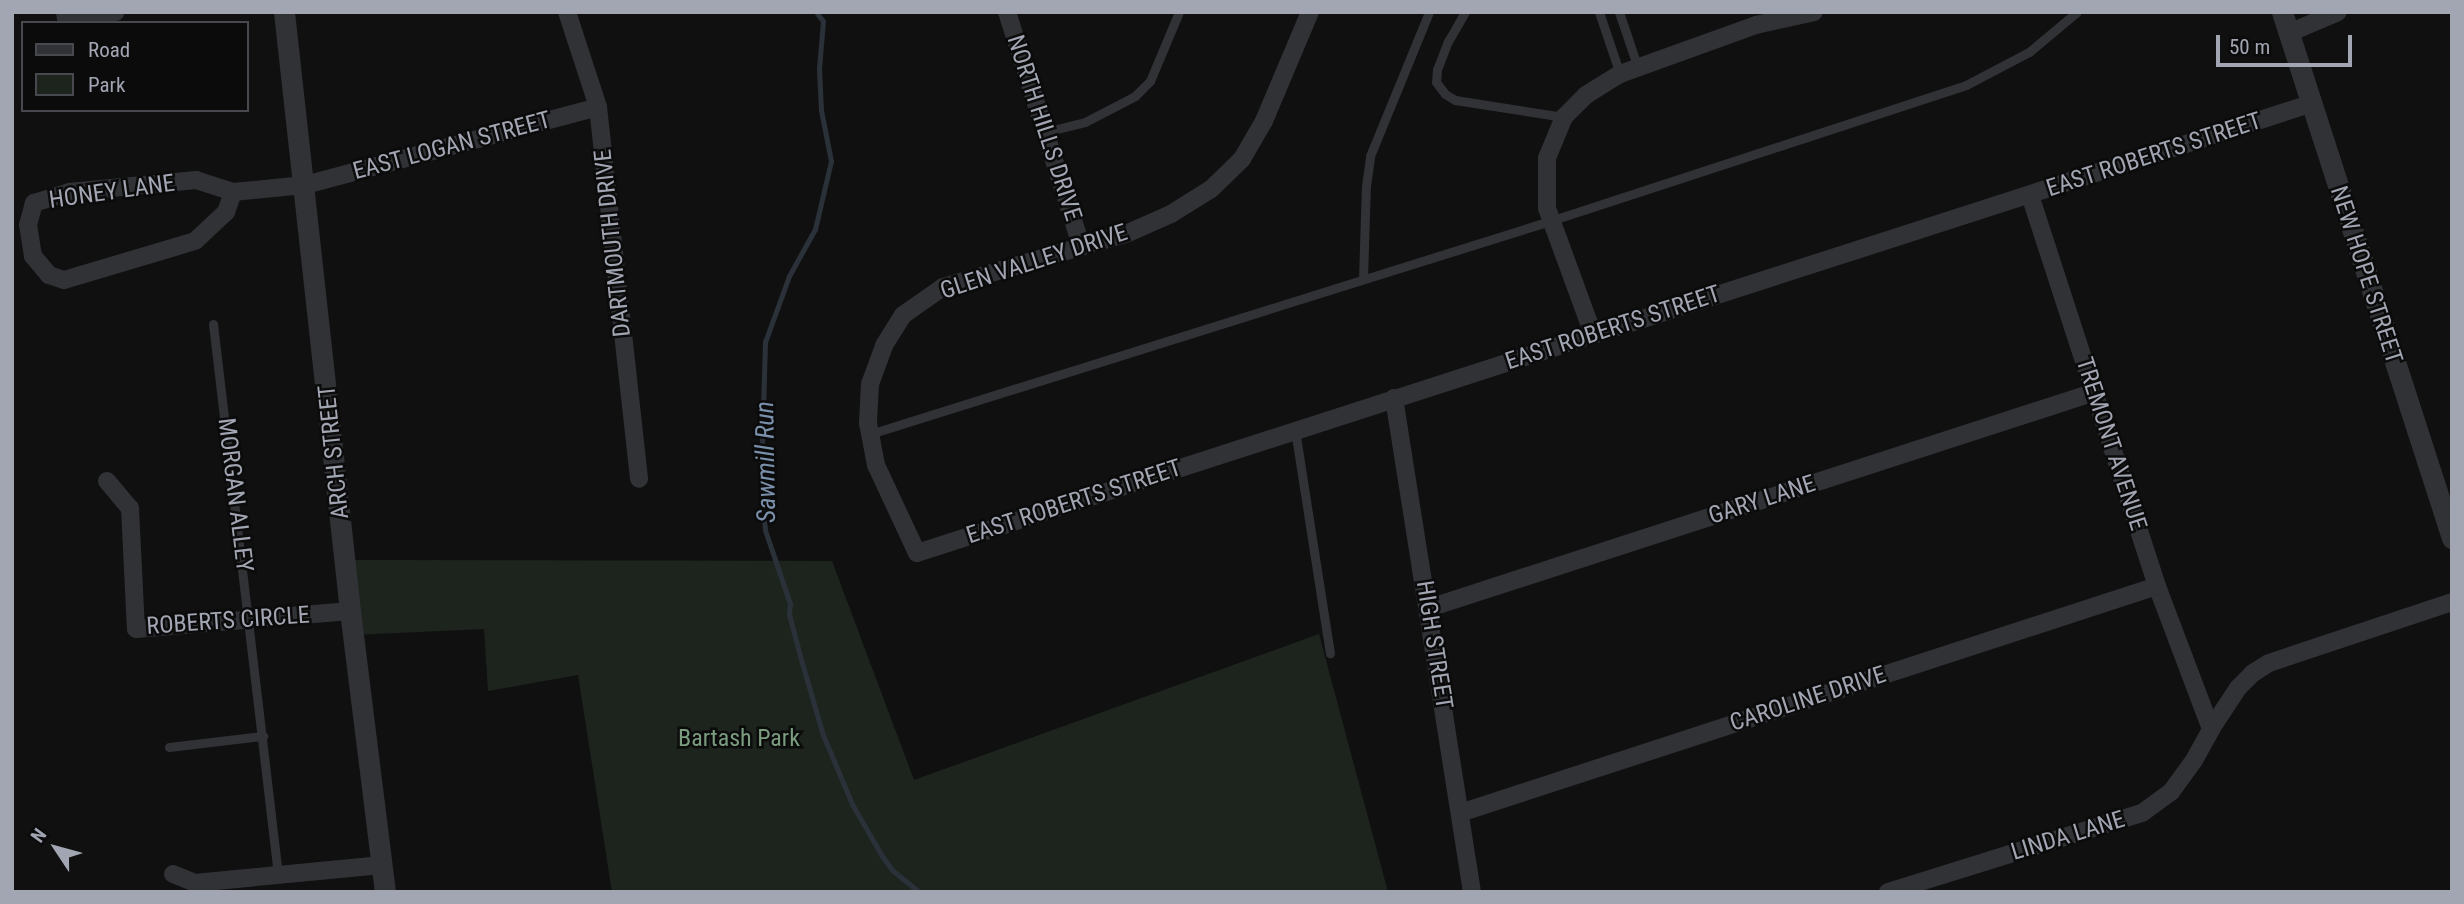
<!DOCTYPE html>
<html>
<head>
<meta charset="utf-8">
<style>
	body { margin:0 }
	#map { position:relative; width:2464px; height:904px; overflow:hidden; background:#101011; font-family:"Roboto Condensed",sans-serif }
	div>[style] { position:absolute }
	.green>* { inset:0; background:#1d241e }
	.stream>* { height:5px; margin:-2.5px; padding:0 2.5px; transform-origin:2.5px; border-radius:2.5px; background:#2b3139 }
	.service>* { height:9px; margin:-4.5px; padding:0 4.5px; transform-origin:4.5px; border-radius:4.5px; background:#313236 }
	.minor>* { height:18px; margin:-9px; padding:0 9px; transform-origin:9px; border-radius:9px; background:#313236 }
	.tertiary>* { height:21px; margin:-10.5px; padding:0 10.5px; transform-origin:10.5px; border-radius:10.5px; background:#313236 }
	span { translate:-50% -50%; white-space:nowrap; text-align:center; line-height:1.15; -webkit-text-stroke:5px #0b0b0c; paint-order:stroke }
	.street-label { font-size:24px; color:#a2a6b2 }
	.park-label { font-size:24px; color:#7a9c7f }
	.water-label { font-size:26px; color:#7a90ab; font-style:italic }
	.frame { position:absolute; inset:0; border:14px solid #a2a6b2; pointer-events:none }
	.legend { position:absolute; left:21px; top:21px; width:228px; height:91px; box-sizing:border-box; background:#0b0b0c; border:2px solid #47494e; margin:0; padding:9px 12px; list-style:none; font-size:21px; color:#a2a6b2 }
	.legend li { display:flex; align-items:center; gap:14px; height:35px }
	.legend b { width:35px; border:2px solid #47494e }
	.north { position:absolute; left:21px; top:813px; width:70px; height:70px; -webkit-text-stroke:5px #0b0b0c; paint-order:stroke; rotate:306deg; font-size:19px; font-weight:700; line-height:28px; text-align:center; color:#a2a6b2 }
	.north::after { content:''; display:block; margin:auto; width:24px; height:32px; background:#a2a6b2; clip-path:polygon(50% 0,100% 100%,50% 72%,0 100%) }
	.scale { position:absolute; left:2216px; top:35px; width:136px; height:32px; box-sizing:border-box; border:4px solid #a2a6b2; border-top:0; padding-left:9px; font-size:21px; line-height:24px; white-space:nowrap; color:#a2a6b2; -webkit-text-stroke:5px #0b0b0c; paint-order:stroke }
</style>
</head>
<body>
<div id="map">
	<div class="green">
		<div style="clip-path:polygon(345px 560px,832px 561px,914px 780px,1319px 634px,1388px 892px,612px 892px,578px 675px,488px 691px,484px 629px,353px 635px)"></div>
	</div>
	<div class="stream">
		<div style="left:816px;top:12px;width:11px;rotate:52deg"></div>
		<div style="left:823px;top:21px;width:48px;rotate:94.8deg"></div>
		<div style="left:819px;top:69px;width:41px;rotate:87.2deg"></div>
		<div style="left:821px;top:110px;width:52px;rotate:78.9deg"></div>
		<div style="left:831px;top:161px;width:70px;rotate:103.2deg"></div>
		<div style="left:815px;top:229px;width:54px;rotate:119deg"></div>
		<div style="left:789px;top:276px;width:70px;rotate:110deg"></div>
		<div style="left:765px;top:342px;width:137px;rotate:91.7deg"></div>
		<div style="left:761px;top:479px;width:51px;rotate:85.5deg"></div>
		<div style="left:765px;top:530px;width:78px;rotate:71.3deg"></div>
		<div style="left:790px;top:604px;width:10px;rotate:96deg"></div>
		<div style="left:789px;top:614px;width:43px;rotate:75.3deg"></div>
		<div style="left:800px;top:656px;width:82px;rotate:73.8deg"></div>
		<div style="left:823px;top:735px;width:75px;rotate:67.2deg"></div>
		<div style="left:852px;top:804px;width:60px;rotate:60deg"></div>
		<div style="left:882px;top:856px;width:17px;rotate:54deg"></div>
		<div style="left:892px;top:870px;width:35px;rotate:39deg"></div>
	</div>
	<div class="service">
		<div style="left:1465px;top:12px;width:34px;rotate:120deg"></div>
		<div style="left:1448px;top:41px;width:30px;rotate:111deg"></div>
		<div style="left:1437px;top:69px;width:13px;rotate:94deg"></div>
		<div style="left:1436px;top:82px;width:15px;rotate:53deg"></div>
		<div style="left:1445px;top:94px;width:12px;rotate:31deg"></div>
		<div style="left:1455px;top:100px;width:110px;rotate:8.9deg"></div>
		<div style="left:1599px;top:12px;width:65px;rotate:71.3deg"></div>
		<div style="left:1619px;top:12px;width:59px;rotate:71.3deg"></div>
		<div style="left:1045px;top:132px;width:41px;rotate:-14deg"></div>
		<div style="left:1085px;top:122px;width:56px;rotate:-27.5deg"></div>
		<div style="left:1135px;top:96px;width:21px;rotate:-45deg"></div>
		<div style="left:1150px;top:81px;width:75px;rotate:-67.2deg"></div>
		<div style="left:1363px;top:279px;width:93px;rotate:-88.2deg"></div>
		<div style="left:1366px;top:186px;width:30px;rotate:-82deg"></div>
		<div style="left:1370px;top:156px;width:156px;rotate:-67.7deg"></div>
		<div style="left:213px;top:324px;width:555px;rotate:83.27deg"></div>
		<div style="left:1295px;top:430px;width:226px;rotate:81.1deg"></div>
		<div style="left:870px;top:434px;width:713px;rotate:-17.39deg"></div>
		<div style="left:1550px;top:221px;width:438px;rotate:-18.1deg"></div>
		<div style="left:1966px;top:85px;width:71px;rotate:-27.6deg"></div>
		<div style="left:2029px;top:52px;width:62px;rotate:-39.8deg"></div>
		<div style="left:169px;top:747px;width:95px;rotate:-6.7deg"></div>
	</div>
	<div class="minor">
		<div style="left:65px;top:12px;width:7px;rotate:82deg"></div>
		<div style="left:66px;top:19px;width:50px;rotate:-8deg"></div>
		<div style="left:567px;top:12px;width:100px;rotate:71.9deg"></div>
		<div style="left:598px;top:107px;width:374px;rotate:83.7deg"></div>
		<div style="left:1007px;top:12px;width:244px;rotate:72.4deg"></div>
		<div style="left:1310px;top:12px;width:118px;rotate:112.9deg"></div>
		<div style="left:1264px;top:121px;width:44px;rotate:120.1deg"></div>
		<div style="left:1242px;top:159px;width:43px;rotate:135.9deg"></div>
		<div style="left:1211px;top:189px;width:47px;rotate:148deg"></div>
		<div style="left:1171px;top:214px;width:47px;rotate:156.2deg"></div>
		<div style="left:1128px;top:233px;width:193px;rotate:163.7deg"></div>
		<div style="left:943px;top:287px;width:49px;rotate:145deg"></div>
		<div style="left:903px;top:315px;width:36px;rotate:122deg"></div>
		<div style="left:884px;top:346px;width:40px;rotate:110.2deg"></div>
		<div style="left:870px;top:384px;width:39px;rotate:93deg"></div>
		<div style="left:868px;top:423px;width:43px;rotate:79.2deg"></div>
		<div style="left:876px;top:465px;width:97px;rotate:65deg"></div>
		<div style="left:917px;top:553px;width:1464px;rotate:-17.87deg"></div>
		<div style="left:2289px;top:33px;width:53px;rotate:-23.2deg"></div>
		<div style="left:233px;top:192px;width:21px;rotate:109deg"></div>
		<div style="left:226px;top:212px;width:42px;rotate:136.9deg"></div>
		<div style="left:195px;top:241px;width:137px;rotate:163.4deg"></div>
		<div style="left:64px;top:280px;width:16px;rotate:-162deg"></div>
		<div style="left:49px;top:275px;width:25px;rotate:-130deg"></div>
		<div style="left:33px;top:256px;width:31px;rotate:-99deg"></div>
		<div style="left:28px;top:225px;width:23px;rotate:-75deg"></div>
		<div style="left:34px;top:203px;width:37px;rotate:-17deg"></div>
		<div style="left:69px;top:192px;width:128px;rotate:-5.4deg"></div>
		<div style="left:196px;top:180px;width:39px;rotate:18deg"></div>
		<div style="left:233px;top:192px;width:72px;rotate:-5.6deg"></div>
		<div style="left:305px;top:185px;width:303px;rotate:-14.9deg"></div>
		<div style="left:1593px;top:334px;width:134px;rotate:-110.1deg"></div>
		<div style="left:1547px;top:208px;width:50px;rotate:-90deg"></div>
		<div style="left:1547px;top:158px;width:44px;rotate:-67.5deg"></div>
		<div style="left:1564px;top:117px;width:31px;rotate:-45deg"></div>
		<div style="left:1586px;top:95px;width:40px;rotate:-32deg"></div>
		<div style="left:1620px;top:74px;width:145px;rotate:-19.8deg"></div>
		<div style="left:1756px;top:25px;width:59px;rotate:-12.6deg"></div>
		<div style="left:1394px;top:398px;width:500px;rotate:81.03deg"></div>
		<div style="left:107px;top:481px;width:35px;rotate:50deg"></div>
		<div style="left:130px;top:508px;width:121px;rotate:87.2deg"></div>
		<div style="left:136px;top:629px;width:215px;rotate:-4.8deg"></div>
		<div style="left:1429px;top:608px;width:700px;rotate:-17.97deg"></div>
		<div style="left:2211px;top:729px;width:49px;rotate:-56.6deg"></div>
		<div style="left:2238px;top:688px;width:21px;rotate:-45deg"></div>
		<div style="left:2253px;top:673px;width:19px;rotate:-32deg"></div>
		<div style="left:2269px;top:663px;width:193px;rotate:-18.4deg"></div>
		<div style="left:1460px;top:813px;width:733px;rotate:-18.04deg"></div>
		<div style="left:173px;top:874px;width:24px;rotate:22deg"></div>
		<div style="left:195px;top:883px;width:188px;rotate:-5.5deg"></div>
		<div style="left:1888px;top:892px;width:266px;rotate:-17.3deg"></div>
		<div style="left:2142px;top:813px;width:36px;rotate:-36deg"></div>
		<div style="left:2171px;top:792px;width:37px;rotate:-54deg"></div>
		<div style="left:2193px;top:762px;width:38px;rotate:-61deg"></div>
		<div style="left:2211px;top:729px;width:153px;rotate:-110.7deg"></div>
		<div style="left:2157px;top:586px;width:410px;rotate:-108deg"></div>
	</div>
	<div class="tertiary">
		<div style="left:284px;top:12px;width:603px;rotate:83.71deg"></div>
		<div style="left:350px;top:611px;width:283px;rotate:82.9deg"></div>
		<div style="left:2282px;top:12px;width:553px;rotate:72.09deg"></div>
	</div>
	<div class="street-label">
		<span style="left:1044px;top:128px;rotate:72deg">NORTH HILLS DRIVE</span>
		<span style="left:452px;top:146px;rotate:-15deg">EAST LOGAN STREET</span>
		<span style="left:2154px;top:155px;rotate:-18deg">EAST ROBERTS STREET</span>
		<span style="left:112px;top:192px;rotate:-8deg">HONEY LANE</span>
		<span style="left:613px;top:243px;rotate:-96deg">DARTMOUTH DRIVE</span>
		<span style="left:1034px;top:262px;rotate:-18deg">GLEN VALLEY DRIVE</span>
		<span style="left:2366px;top:275px;rotate:72deg">NEW HOPE STREET</span>
		<span style="left:1613px;top:328px;rotate:-18deg">EAST ROBERTS STREET</span>
		<span style="left:2111px;top:444px;rotate:72deg">TREMONT AVENUE</span>
		<span style="left:334px;top:452px;rotate:-96deg">ARCH STREET</span>
		<span style="left:235px;top:495px;rotate:83deg">MORGAN ALLEY</span>
		<span style="left:1762px;top:500px;rotate:-18deg">GARY LANE</span>
		<span style="left:1074px;top:502px;rotate:-18deg">EAST ROBERTS STREET</span>
		<span style="left:228px;top:621px;rotate:-4deg">ROBERTS CIRCLE</span>
		<span style="left:1434px;top:645px;rotate:81deg">HIGH STREET</span>
		<span style="left:1808px;top:699px;rotate:-18deg">CAROLINE DRIVE</span>
		<span style="left:2068px;top:836px;rotate:-17deg">LINDA LANE</span>
	</div>
	<div class="park-label">
		<span style="left:739px;top:739px">Bartash Park</span>
	</div>
	<div class="water-label">
		<span style="left:766px;top:462px;rotate:-91deg">Sawmill Run</span>
	</div>
	<div class="frame"></div>
	<ul class="legend">
	<li><b style="height:9px;background:#313236"></b>Road</li>
	<li><b style="height:19px;background:#1d241e"></b>Park</li>
	</ul>
	<div class="north">N</div>
	<div class="scale">50 m</div>
</div>
</body>
</html>
